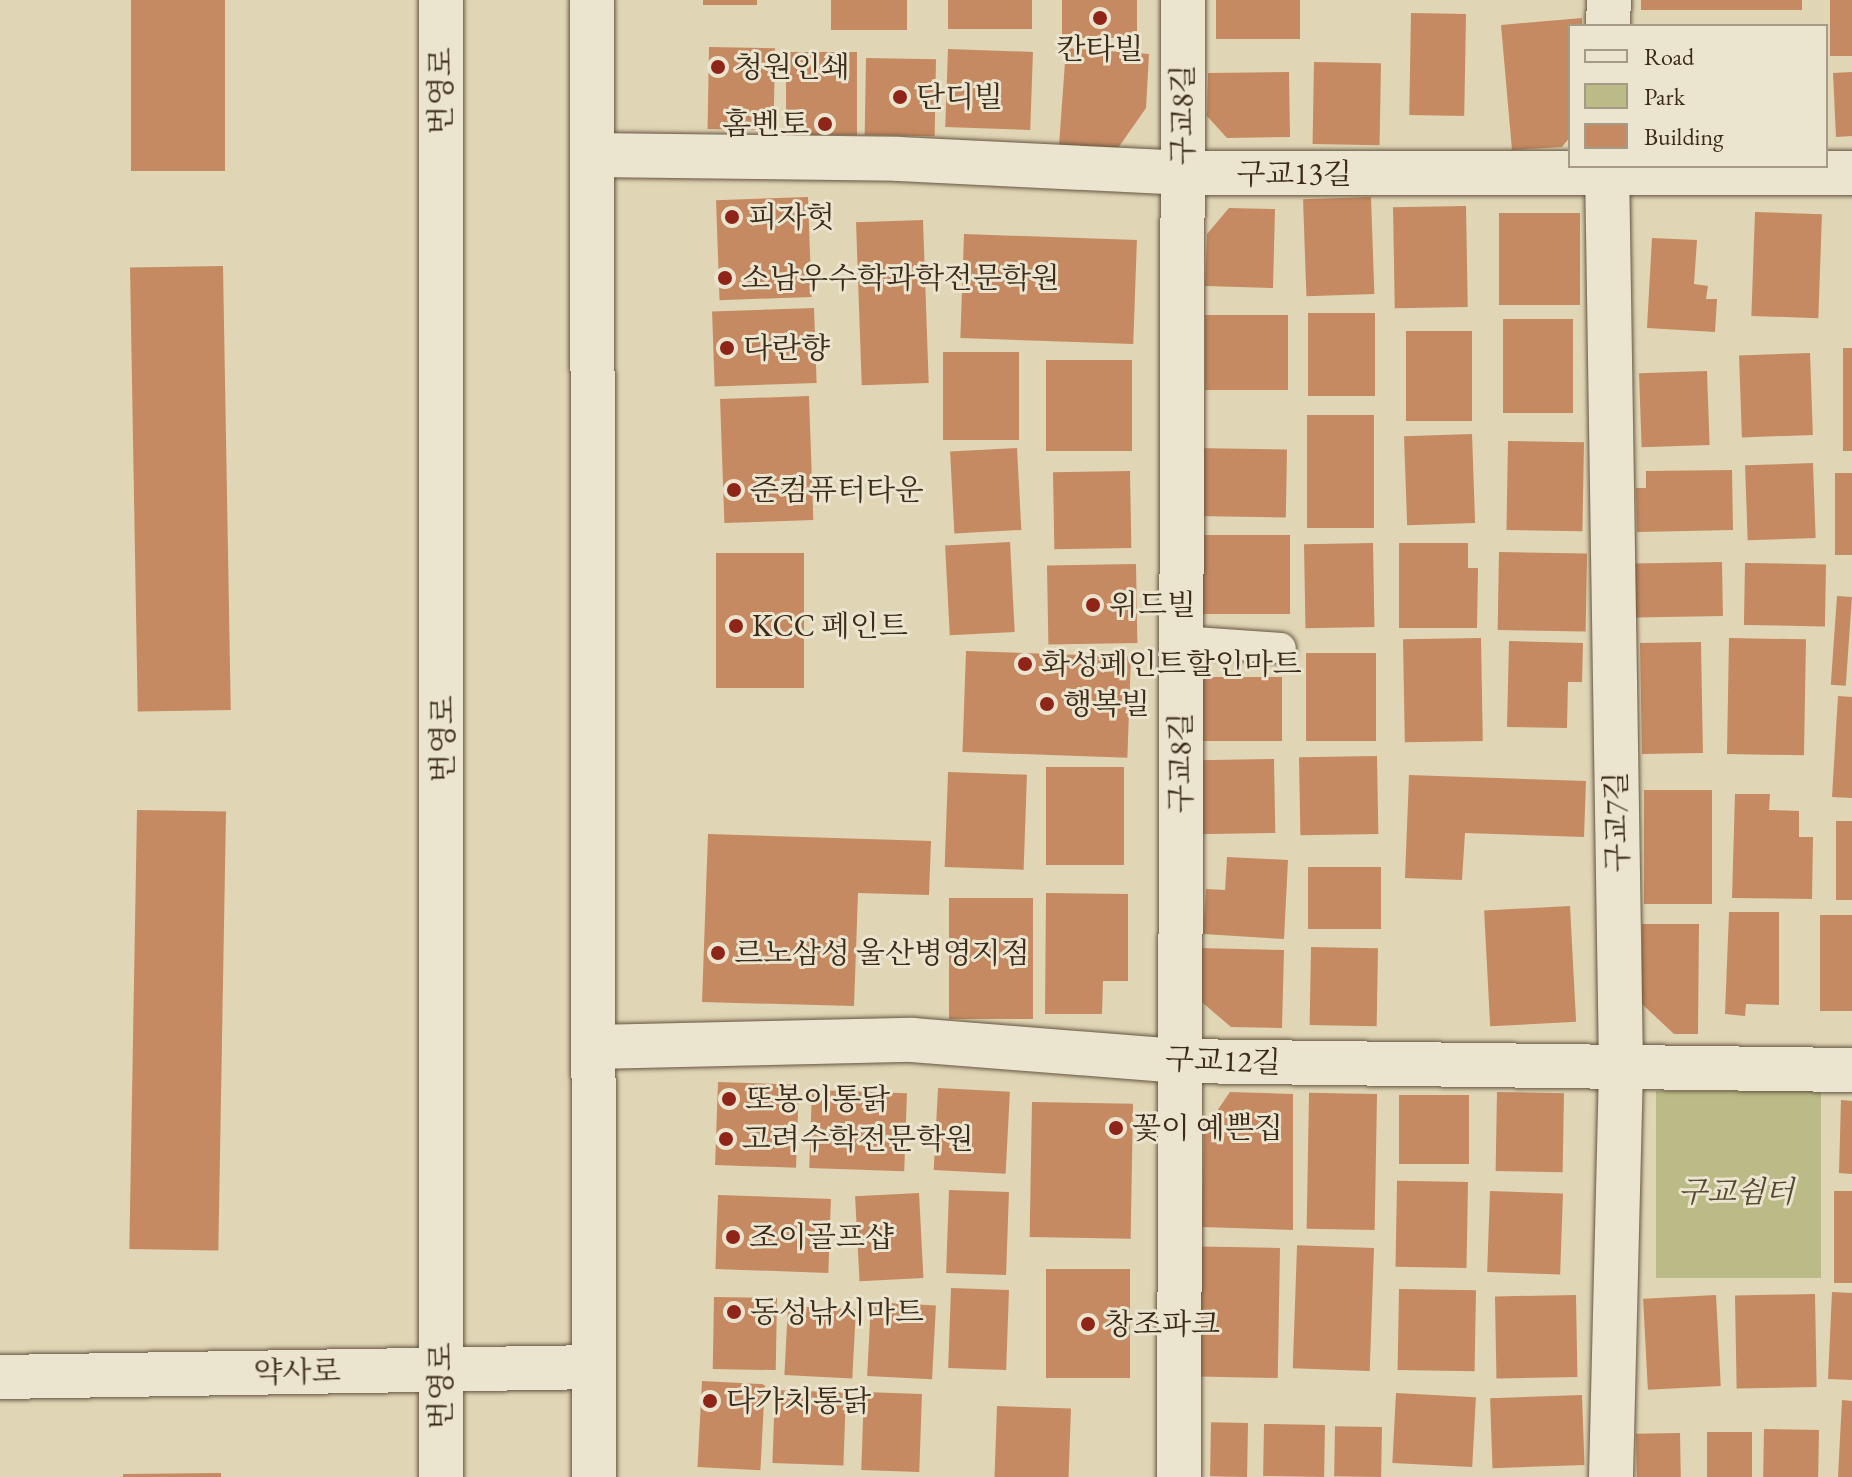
<!DOCTYPE html>
<html>
<head>
<meta charset="utf-8">
<style>
	body { margin:0 }
	#map { position:relative; width:1852px; height:1477px; overflow:hidden; background:#e0d5b5; font-family:"EB Garamond","Noto Serif KR",serif }
	div>[style] { position:absolute }
	.green>* { inset:0; background:#bb8; transform-origin:0 0 }
	.building>* { inset:0; background:#c58a61; transform-origin:0 0 }
	.roads { filter:drop-shadow(0 0 2px #655640) drop-shadow(0 0 2px #655640) }
	.service>* { height:30px; margin:-15px; padding:0 15px; transform-origin:15px; border-radius:15px; background:#ebe4cf }
	.minor>* { height:44px; margin:-22px; padding:0 22px; transform-origin:22px; border-radius:22px; background:#ebe4cf }
	.tertiary>* { height:44px; margin:-22px; padding:0 22px; transform-origin:22px; border-radius:22px; background:#ebe4cf }
	.secondary>* { height:44px; margin:-22px; padding:0 22px; transform-origin:22px; border-radius:22px; background:#ebe4cf }
	.dots>* { width:22px; height:22px; translate:-50% -50%; box-sizing:border-box; border:4px solid #ebe4cf; border-radius:50% }
	span { translate:-50% -50%; white-space:nowrap; text-align:center; line-height:1.15; -webkit-text-stroke:6px #ebe4cf; paint-order:stroke }
	.poi-label { font-size:30px; color:#3c2b19 }
	.left { translate:0 -50%; text-align:left }
	.right { translate:-100% -50%; text-align:right }
	.street-label { font-size:30px; color:#3c2b19 }
	.park-label { font-size:30px; color:#55482f; font-style:italic }
	.legend { position:absolute; left:1568px; top:24px; width:260px; height:144px; box-sizing:border-box; background:#ebe4cf; border:2px solid #a59a86; margin:0; padding:10px 14px; list-style:none; font-size:24px; color:#3c2b19 }
	.legend li { display:flex; align-items:center; gap:16px; height:40px }
	.legend b { width:40px; border:2px solid #a59a86 }
</style>
</head>
<body>
<div id="map">
	<div class="green">
		<div style="left:1821px;top:1091px;width:187px;height:165px;rotate:90deg"></div>
	</div>
	<div class="building">
		<div style="left:131px;top:0;width:94px;height:171px"></div>
		<div style="left:703px;top:0;width:54px;height:5px"></div>
		<div style="left:831px;top:0;width:76px;height:30px"></div>
		<div style="left:948px;top:0;width:84px;height:29px"></div>
		<div style="left:1062px;top:0;width:75px;height:38px"></div>
		<div style="left:1216px;top:0;width:84px;height:39px"></div>
		<div style="left:1641px;top:0;width:161px;height:10px"></div>
		<div style="left:1830px;top:0;width:22px;height:56px"></div>
		<div style="left:1466px;top:14px;width:102px;height:55px;rotate:91deg"></div>
		<div style="clip-path:polygon(1582px 18px,1582px 26px,1570px 26px,1570px 137px,1562px 147px,1512px 150px,1501px 25px)"></div>
		<div style="left:709px;top:47px;width:66px;height:82px;rotate:1deg"></div>
		<div style="clip-path:polygon(1066px 48px,1149px 54px,1146px 108px,1116px 151px,1059px 146px)"></div>
		<div style="left:948px;top:49px;width:85px;height:78px;rotate:2deg"></div>
		<div style="left:786px;top:52px;width:71px;height:83px"></div>
		<div style="left:866px;top:58px;width:70px;height:77px;rotate:1deg"></div>
		<div style="left:1314px;top:62px;width:67px;height:82px;rotate:1deg"></div>
		<div style="clip-path:polygon(1289px 72px,1290px 137px,1227px 138px,1207px 116px,1208px 73px)"></div>
		<div style="clip-path:polygon(1852px 72px,1852px 136px,1836px 137px,1833px 73px)"></div>
		<div style="left:808px;top:197px;width:100px;height:92px;rotate:88deg"></div>
		<div style="left:1371px;top:197px;width:97px;height:68px;rotate:88deg"></div>
		<div style="left:1466px;top:206px;width:101px;height:73px;rotate:89deg"></div>
		<div style="clip-path:polygon(1229px 208px,1275px 209px,1273px 288px,1205px 286px,1207px 234px)"></div>
		<div style="left:1755px;top:212px;width:67px;height:104px;rotate:2deg"></div>
		<div style="left:1499px;top:213px;width:81px;height:92px"></div>
		<div style="left:923px;top:220px;width:163px;height:67px;rotate:88deg"></div>
		<div style="left:964px;top:234px;width:173px;height:104px;rotate:2deg"></div>
		<div style="clip-path:polygon(1652px 238px,1697px 240px,1694px 284px,1708px 286px,1706px 299px,1717px 299px,1715px 332px,1647px 328px)"></div>
		<div style="left:223px;top:266px;width:444px;height:93px;rotate:89deg"></div>
		<div style="left:814px;top:308px;width:75px;height:102px;rotate:88deg"></div>
		<div style="left:1308px;top:313px;width:67px;height:83px"></div>
		<div style="left:1288px;top:315px;width:75px;height:83px;rotate:90deg"></div>
		<div style="left:1503px;top:319px;width:70px;height:94px"></div>
		<div style="left:1406px;top:331px;width:66px;height:90px"></div>
		<div style="left:1843px;top:348px;width:9px;height:103px"></div>
		<div style="left:943px;top:352px;width:76px;height:88px"></div>
		<div style="left:1810px;top:353px;width:82px;height:71px;rotate:88deg"></div>
		<div style="left:1046px;top:360px;width:86px;height:91px"></div>
		<div style="left:1707px;top:371px;width:74px;height:68px;rotate:88deg"></div>
		<div style="left:809px;top:396px;width:124px;height:89px;rotate:88deg"></div>
		<div style="left:1307px;top:415px;width:67px;height:113px"></div>
		<div style="left:1472px;top:434px;width:89px;height:68px;rotate:88deg"></div>
		<div style="left:1508px;top:441px;width:76px;height:89px;rotate:1deg"></div>
		<div style="left:1017px;top:448px;width:82px;height:67px;rotate:87deg"></div>
		<div style="left:1195px;top:448px;width:92px;height:68px;rotate:1deg"></div>
		<div style="left:1813px;top:463px;width:75px;height:68px;rotate:88deg"></div>
		<div style="clip-path:polygon(1732px 470px,1733px 530px,1637px 532px,1636px 488px,1646px 488px,1646px 471px)"></div>
		<div style="left:1130px;top:471px;width:77px;height:77px;rotate:89deg"></div>
		<div style="left:1835px;top:473px;width:17px;height:82px"></div>
		<div style="left:1193px;top:535px;width:97px;height:79px"></div>
		<div style="left:1010px;top:542px;width:90px;height:65px;rotate:87deg"></div>
		<div style="left:1373px;top:543px;width:84px;height:69px;rotate:89deg"></div>
		<div style="clip-path:polygon(1399px 543px,1468px 543px,1468px 568px,1478px 568px,1477px 628px,1399px 628px)"></div>
		<div style="left:1499px;top:552px;width:88px;height:78px;rotate:1deg"></div>
		<div style="left:716px;top:553px;width:88px;height:135px"></div>
		<div style="left:1722px;top:562px;width:54px;height:88px;rotate:89deg"></div>
		<div style="left:1745px;top:563px;width:81px;height:62px;rotate:1deg"></div>
		<div style="left:1136px;top:564px;width:79px;height:89px;rotate:89deg"></div>
		<div style="left:1837px;top:596px;width:15px;height:89px;rotate:4deg"></div>
		<div style="left:1481px;top:638px;width:103px;height:78px;rotate:89deg"></div>
		<div style="left:1729px;top:638px;width:77px;height:116px;rotate:1deg"></div>
		<div style="clip-path:polygon(1509px 641px,1583px 643px,1582px 682px,1568px 682px,1567px 728px,1507px 727px)"></div>
		<div style="left:1701px;top:642px;width:111px;height:61px;rotate:89deg"></div>
		<div style="left:966px;top:651px;width:165px;height:101px;rotate:2deg"></div>
		<div style="left:1376px;top:653px;width:88px;height:70px;rotate:90deg"></div>
		<div style="left:1194px;top:677px;width:88px;height:64px"></div>
		<div style="clip-path:polygon(1838px 696px,1852px 697px,1852px 798px,1832px 797px)"></div>
		<div style="left:1377px;top:756px;width:78px;height:78px;rotate:89deg"></div>
		<div style="left:1274px;top:759px;width:74px;height:78px;rotate:89deg"></div>
		<div style="left:1046px;top:767px;width:78px;height:98px"></div>
		<div style="left:948px;top:772px;width:79px;height:95px;rotate:2deg"></div>
		<div style="clip-path:polygon(1409px 775px,1586px 781px,1584px 837px,1465px 833px,1462px 880px,1405px 878px)"></div>
		<div style="left:1644px;top:790px;width:68px;height:114px"></div>
		<div style="clip-path:polygon(1735px 794px,1770px 794px,1769px 810px,1799px 811px,1799px 837px,1813px 837px,1812px 899px,1732px 898px)"></div>
		<div style="left:137px;top:810px;width:89px;height:439px;rotate:1deg"></div>
		<div style="left:1836px;top:821px;width:16px;height:79px"></div>
		<div style="clip-path:polygon(708px 834px,931px 841px,929px 895px,858px 893px,854px 1006px,702px 1002px)"></div>
		<div style="clip-path:polygon(1227px 857px,1288px 860px,1284px 939px,1203px 934px,1206px 889px,1225px 890px)"></div>
		<div style="left:1308px;top:867px;width:73px;height:62px"></div>
		<div style="clip-path:polygon(1046px 893px,1128px 894px,1128px 981px,1103px 981px,1102px 1014px,1045px 1014px)"></div>
		<div style="left:949px;top:898px;width:84px;height:121px"></div>
		<div style="left:1570px;top:906px;width:116px;height:86px;rotate:87deg"></div>
		<div style="clip-path:polygon(1729px 912px,1779px 912px,1779px 1005px,1746px 1004px,1745px 1016px,1725px 1014px)"></div>
		<div style="left:1852px;top:915px;width:96px;height:32px;rotate:90deg"></div>
		<div style="clip-path:polygon(1642px 924px,1699px 924px,1698px 1034px,1674px 1034px,1642px 1004px)"></div>
		<div style="left:1311px;top:947px;width:67px;height:78px;rotate:1deg"></div>
		<div style="clip-path:polygon(1198px 948px,1284px 950px,1282px 1028px,1231px 1027px,1197px 998px)"></div>
		<div style="left:718px;top:1082px;width:81px;height:83px;rotate:2deg"></div>
		<div style="left:938px;top:1088px;width:72px;height:82px;rotate:3deg"></div>
		<div style="left:812px;top:1090px;width:95px;height:78px;rotate:2deg"></div>
		<div style="clip-path:polygon(1230px 1092px,1293px 1094px,1293px 1230px,1202px 1227px,1204px 1130px)"></div>
		<div style="left:1497px;top:1092px;width:67px;height:79px;rotate:1deg"></div>
		<div style="left:1377px;top:1094px;width:136px;height:68px;rotate:91deg"></div>
		<div style="left:1399px;top:1095px;width:70px;height:69px"></div>
		<div style="clip-path:polygon(1841px 1100px,1852px 1101px,1852px 1174px,1839px 1173px)"></div>
		<div style="left:1032px;top:1102px;width:101px;height:135px;rotate:1deg"></div>
		<div style="left:1468px;top:1182px;width:86px;height:71px;rotate:91deg"></div>
		<div style="left:949px;top:1190px;width:60px;height:83px;rotate:2deg"></div>
		<div style="left:1490px;top:1191px;width:73px;height:81px;rotate:2deg"></div>
		<div style="left:1852px;top:1191px;width:92px;height:18px;rotate:90deg"></div>
		<div style="left:919px;top:1193px;width:85px;height:64px;rotate:87deg"></div>
		<div style="left:718px;top:1195px;width:113px;height:74px;rotate:2deg"></div>
		<div style="left:1280px;top:1248px;width:130px;height:80px;rotate:91deg"></div>
		<div style="left:1374px;top:1248px;width:123px;height:77px;rotate:92deg"></div>
		<div style="left:1046px;top:1269px;width:84px;height:109px"></div>
		<div style="left:951px;top:1288px;width:58px;height:80px;rotate:2deg"></div>
		<div style="left:1399px;top:1289px;width:77px;height:81px;rotate:1deg"></div>
		<div style="clip-path:polygon(1832px 1292px,1852px 1293px,1852px 1380px,1828px 1379px)"></div>
		<div style="left:1815px;top:1294px;width:93px;height:80px;rotate:89deg"></div>
		<div style="left:1576px;top:1295px;width:82px;height:81px;rotate:89deg"></div>
		<div style="left:1716px;top:1295px;width:91px;height:73px;rotate:87deg"></div>
		<div style="left:714px;top:1297px;width:63px;height:72px;rotate:1deg"></div>
		<div style="left:871px;top:1302px;width:65px;height:74px;rotate:3deg"></div>
		<div style="left:788px;top:1306px;width:68px;height:69px;rotate:3deg"></div>
		<div style="left:702px;top:1381px;width:63px;height:86px;rotate:3deg"></div>
		<div style="left:775px;top:1390px;width:71px;height:73px;rotate:2deg"></div>
		<div style="left:864px;top:1392px;width:58px;height:78px;rotate:2deg"></div>
		<div style="left:1396px;top:1393px;width:80px;height:70px;rotate:3deg"></div>
		<div style="left:1582px;top:1395px;width:70px;height:92px;rotate:88deg"></div>
		<div style="clip-path:polygon(1842px 1400px,1852px 1401px,1852px 1477px,1838px 1477px)"></div>
		<div style="left:997px;top:1406px;width:74px;height:71px;rotate:2deg"></div>
		<div style="left:1248px;top:1423px;width:54px;height:37px;rotate:91deg"></div>
		<div style="left:1325px;top:1425px;width:52px;height:61px;rotate:91deg"></div>
		<div style="left:1382px;top:1427px;width:50px;height:47px;rotate:91deg"></div>
		<div style="left:1764px;top:1429px;width:55px;height:48px;rotate:1deg"></div>
		<div style="left:1707px;top:1432px;width:45px;height:45px"></div>
		<div style="left:1680px;top:1433px;width:44px;height:44px;rotate:89deg"></div>
		<div style="clip-path:polygon(221px 1473px,221px 1477px,123px 1477px,123px 1474px)"></div>
	</div>
	<div class="roads">
		<div class="service">
			<div style="left:1181px;top:641px;width:100px;rotate:4deg"></div>
		</div>
		<div class="minor">
			<div style="left:1608px;top:26px;width:26px;rotate:-88deg"></div>
			<div style="left:592px;top:155px;width:307px;rotate:0.7deg"></div>
			<div style="left:899px;top:159px;width:283px;rotate:2.8deg"></div>
			<div style="left:1182px;top:173px;width:670px"></div>
			<div style="left:1607px;top:166px;width:902px;rotate:89.11deg"></div>
			<div style="left:1621px;top:1068px;width:409px;rotate:91.4deg"></div>
			<div style="left:594px;top:1047px;width:318px;rotate:-1.3deg"></div>
			<div style="left:912px;top:1040px;width:269px;rotate:4.5deg"></div>
			<div style="left:1180px;top:1061px;width:672px;rotate:0.77deg"></div>
			<div style="left:1179px;top:1477px;width:1477px;rotate:-89.84deg"></div>
		</div>
		<div class="tertiary">
			<div style="left:0;top:1377px;width:594px;rotate:-0.96deg"></div>
		</div>
		<div class="secondary">
			<div style="left:441px;top:0;width:1477px;rotate:90deg"></div>
			<div style="left:592px;top:0;width:1477px;rotate:89.92deg"></div>
		</div>
	</div>
	<div class="dots">
		<div style="left:1100px;top:18px;background:#8f2418"></div>
		<div style="left:718px;top:67px;background:#8f2418"></div>
		<div style="left:900px;top:97px;background:#8f2418"></div>
		<div style="left:825px;top:124px;background:#8f2418"></div>
		<div style="left:732px;top:217px;background:#8f2418"></div>
		<div style="left:725px;top:278px;background:#8f2418"></div>
		<div style="left:727px;top:348px;background:#8f2418"></div>
		<div style="left:734px;top:490px;background:#8f2418"></div>
		<div style="left:1093px;top:605px;background:#8f2418"></div>
		<div style="left:736px;top:626px;background:#8f2418"></div>
		<div style="left:1025px;top:664px;background:#8f2418"></div>
		<div style="left:1047px;top:704px;background:#8f2418"></div>
		<div style="left:718px;top:953px;background:#8f2418"></div>
		<div style="left:729px;top:1099px;background:#8f2418"></div>
		<div style="left:1116px;top:1128px;background:#8f2418"></div>
		<div style="left:726px;top:1139px;background:#8f2418"></div>
		<div style="left:733px;top:1237px;background:#8f2418"></div>
		<div style="left:734px;top:1312px;background:#8f2418"></div>
		<div style="left:1088px;top:1324px;background:#8f2418"></div>
		<div style="left:710px;top:1401px;background:#8f2418"></div>
	</div>
	<div class="poi-label">
		<span style="left:1100px;top:49px">칸타빌</span>
		<span class="left" style="left:734px;top:67px">청원인쇄</span>
		<span class="left" style="left:916px;top:97px">단디빌</span>
		<span class="right" style="left:809px;top:124px">홈벤토</span>
		<span class="left" style="left:748px;top:217px">피자헛</span>
		<span class="left" style="left:741px;top:278px">소남우수학과학전문학원</span>
		<span class="left" style="left:743px;top:348px">다란향</span>
		<span class="left" style="left:750px;top:490px">준컴퓨터타운</span>
		<span class="left" style="left:1109px;top:605px">위드빌</span>
		<span class="left" style="left:752px;top:626px">KCC 페인트</span>
		<span class="left" style="left:1041px;top:664px">화성페인트할인마트</span>
		<span class="left" style="left:1063px;top:704px">행복빌</span>
		<span class="left" style="left:734px;top:953px">르노삼성 울산병영지점</span>
		<span class="left" style="left:745px;top:1099px">또봉이통닭</span>
		<span class="left" style="left:1132px;top:1128px">꽃이 예쁜집</span>
		<span class="left" style="left:742px;top:1139px">고려수학전문학원</span>
		<span class="left" style="left:749px;top:1237px">조이골프샵</span>
		<span class="left" style="left:750px;top:1312px">동성낚시마트</span>
		<span class="left" style="left:1104px;top:1324px">창조파크</span>
		<span class="left" style="left:726px;top:1401px">다가치통닭</span>
	</div>
	<div class="street-label">
		<span style="left:441px;top:91px;rotate:-90deg">번영로</span>
		<span style="left:1183px;top:115px;rotate:-90deg">구교8길</span>
		<span style="left:1294px;top:174px">구교13길</span>
		<span style="left:443px;top:739px;rotate:-90deg">번영로</span>
		<span style="left:1181px;top:763px;rotate:-90deg">구교8길</span>
		<span style="left:1617px;top:822px;rotate:-91deg">구교7길</span>
		<span style="left:1223px;top:1061px;rotate:2deg">구교12길</span>
		<span style="left:297px;top:1372px;rotate:-1deg">약사로</span>
		<span style="left:441px;top:1386px;rotate:-90deg">번영로</span>
	</div>
	<div class="park-label">
		<span style="left:1736px;top:1192px">구교쉼터</span>
	</div>
	<ul class="legend">
	<li><b style="height:10px;background:#ebe4cf"></b>Road</li>
	<li><b style="height:22px;background:#bb8"></b>Park</li>
	<li><b style="height:22px;background:#c58a61"></b>Building</li>
	</ul>
</div>
</body>
</html>
